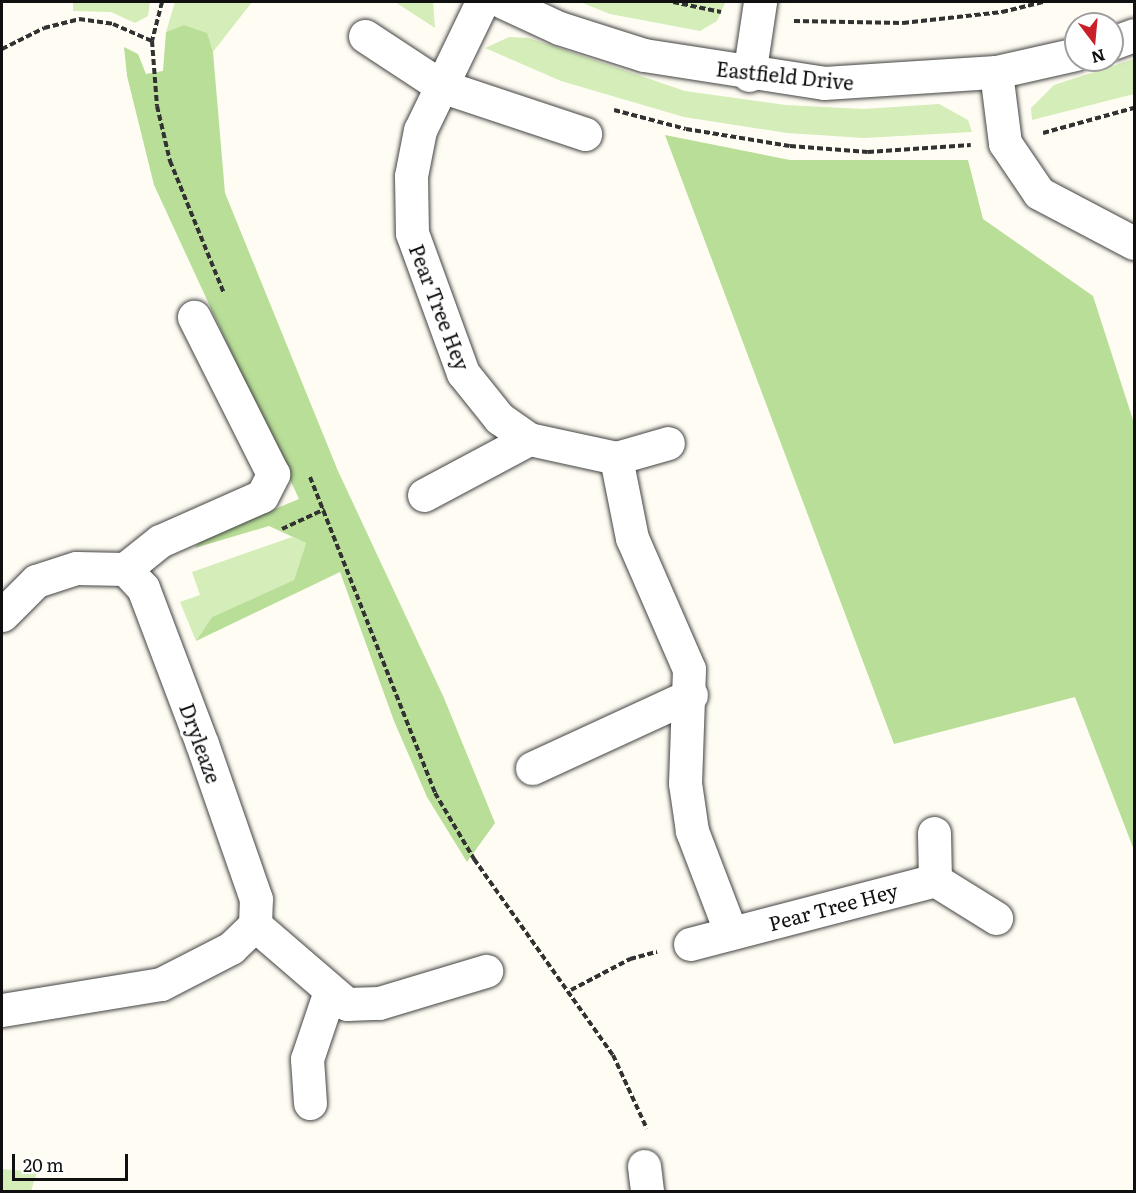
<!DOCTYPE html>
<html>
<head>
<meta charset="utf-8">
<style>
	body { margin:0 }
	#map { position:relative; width:1136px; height:1193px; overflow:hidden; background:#fffdf3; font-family:Literata,serif }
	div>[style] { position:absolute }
	.green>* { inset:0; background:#d4edb9 }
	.forest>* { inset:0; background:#b8de98 }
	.path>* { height:4px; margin-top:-2px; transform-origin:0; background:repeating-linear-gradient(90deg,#323232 0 6px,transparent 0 9px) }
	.roads { filter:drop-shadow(0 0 2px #434343) drop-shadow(0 0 2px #434343) }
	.minor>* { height:33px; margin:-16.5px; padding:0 16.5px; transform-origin:16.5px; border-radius:16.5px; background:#fff }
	span { translate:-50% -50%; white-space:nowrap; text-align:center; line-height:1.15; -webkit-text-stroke:6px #fff; paint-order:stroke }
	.street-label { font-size:20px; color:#101010 }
	.frame { position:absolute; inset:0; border:3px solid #101010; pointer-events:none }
	.north { position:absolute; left:1064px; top:12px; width:60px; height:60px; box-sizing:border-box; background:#fff; border:2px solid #9f9f9f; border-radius:50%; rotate:164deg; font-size:16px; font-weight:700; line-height:24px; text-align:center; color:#101010 }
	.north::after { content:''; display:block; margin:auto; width:21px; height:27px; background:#c91f29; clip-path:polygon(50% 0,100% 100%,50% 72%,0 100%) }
	.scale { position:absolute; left:12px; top:1154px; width:116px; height:27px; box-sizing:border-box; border:3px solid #101010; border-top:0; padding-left:8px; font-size:18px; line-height:21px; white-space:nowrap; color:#101010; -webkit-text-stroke:4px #fff; paint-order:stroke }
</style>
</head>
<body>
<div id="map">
	<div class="green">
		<div style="clip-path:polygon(73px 2px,150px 2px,148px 16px,135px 23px,111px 12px,73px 11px)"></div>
		<div style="clip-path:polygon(175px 2px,252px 2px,213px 52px,206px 33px,184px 25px,166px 32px)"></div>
		<div style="clip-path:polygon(395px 2px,433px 2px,435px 28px)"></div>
		<div style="clip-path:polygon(580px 2px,713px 2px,725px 3px,717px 21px,700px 31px,610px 14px)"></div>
		<div style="clip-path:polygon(509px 37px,529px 38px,685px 91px,786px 105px,864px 109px,939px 104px,968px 120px,972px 132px,864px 138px,787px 133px,684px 117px,561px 81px,485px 48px)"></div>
		<div style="clip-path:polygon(1134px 59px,1134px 94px,1032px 120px,1031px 108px,1054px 85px)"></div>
		<div style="clip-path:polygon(292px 537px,306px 543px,294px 580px,212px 617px,196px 641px,180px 602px,200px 595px,192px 572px)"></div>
		<div style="clip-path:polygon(2px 1169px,37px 1172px,31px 1191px,2px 1191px)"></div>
	</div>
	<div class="forest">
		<div style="clip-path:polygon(184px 25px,207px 33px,213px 52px,225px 193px,338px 471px,444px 698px,495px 823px,467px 862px,427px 797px,394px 721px,340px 572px,196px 641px,212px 617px,294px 580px,306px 543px,269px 526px,195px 548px,200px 540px,299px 499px,154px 185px,127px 76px,124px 47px,138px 54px,146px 74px,163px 71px,166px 32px)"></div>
		<div style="clip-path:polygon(665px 135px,790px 160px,968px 160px,983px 219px,1093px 296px,1134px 423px,1134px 850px,1075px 697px,894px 744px)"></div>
	</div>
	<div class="path">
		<div style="left:162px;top:2px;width:40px;rotate:104.4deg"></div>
		<div style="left:152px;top:41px;width:65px;rotate:85.6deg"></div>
		<div style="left:157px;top:106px;width:57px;rotate:76.7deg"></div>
		<div style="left:170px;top:161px;width:143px;rotate:67.8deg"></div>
		<div style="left:673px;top:2px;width:49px;rotate:11.8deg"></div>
		<div style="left:794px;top:21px;width:109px;rotate:1.1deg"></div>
		<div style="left:903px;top:23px;width:100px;rotate:-6.3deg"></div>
		<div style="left:1002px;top:12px;width:42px;rotate:-13.7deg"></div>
		<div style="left:2px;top:49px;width:47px;rotate:-26.6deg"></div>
		<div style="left:44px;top:28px;width:36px;rotate:-14deg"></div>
		<div style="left:79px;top:19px;width:34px;rotate:8deg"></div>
		<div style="left:113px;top:24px;width:43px;rotate:23.6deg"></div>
		<div style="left:614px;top:110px;width:74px;rotate:14.8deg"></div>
		<div style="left:686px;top:129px;width:105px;rotate:9.3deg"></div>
		<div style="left:790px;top:146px;width:78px;rotate:4.4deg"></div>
		<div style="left:868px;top:152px;width:103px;rotate:-3.9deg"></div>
		<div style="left:1043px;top:133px;width:94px;rotate:-15.4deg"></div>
		<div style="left:310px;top:477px;width:340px;rotate:68.4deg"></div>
		<div style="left:435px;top:793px;width:77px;rotate:59.4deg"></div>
		<div style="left:474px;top:859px;width:240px;rotate:54.7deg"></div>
		<div style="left:613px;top:1055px;width:81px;rotate:65.3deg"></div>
		<div style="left:282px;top:529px;width:47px;rotate:-24.9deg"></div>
		<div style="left:571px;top:990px;width:67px;rotate:-27.7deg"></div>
		<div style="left:630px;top:959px;width:28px;rotate:-15deg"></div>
	</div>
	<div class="roads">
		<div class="minor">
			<div style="left:482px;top:2px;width:142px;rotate:115.8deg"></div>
			<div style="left:420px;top:130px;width:47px;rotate:101.1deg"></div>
			<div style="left:411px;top:176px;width:57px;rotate:89deg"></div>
			<div style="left:412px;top:233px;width:149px;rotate:70deg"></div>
			<div style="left:463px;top:373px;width:58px;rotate:51.3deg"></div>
			<div style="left:499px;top:418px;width:37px;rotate:35deg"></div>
			<div style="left:529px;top:439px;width:89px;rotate:12.3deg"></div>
			<div style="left:616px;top:458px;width:54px;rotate:-16.1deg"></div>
			<div style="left:503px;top:2px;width:62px;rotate:24.9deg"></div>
			<div style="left:559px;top:28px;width:89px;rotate:17.6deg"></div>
			<div style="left:644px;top:55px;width:182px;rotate:8.8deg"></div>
			<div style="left:824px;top:83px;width:172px;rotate:-3.7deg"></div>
			<div style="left:996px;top:72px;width:82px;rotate:-12.7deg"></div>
			<div style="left:365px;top:36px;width:91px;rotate:33.3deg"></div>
			<div style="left:441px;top:86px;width:152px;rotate:18.4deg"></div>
			<div style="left:1112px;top:43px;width:23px;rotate:-20deg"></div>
			<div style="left:996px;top:72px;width:72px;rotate:82.8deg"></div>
			<div style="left:1005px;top:143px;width:60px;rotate:55.8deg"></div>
			<div style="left:1039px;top:193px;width:107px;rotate:27.8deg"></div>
			<div style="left:749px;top:75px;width:74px;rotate:-81.4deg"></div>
			<div style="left:616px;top:458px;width:82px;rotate:78.7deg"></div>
			<div style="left:632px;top:538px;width:143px;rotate:66.5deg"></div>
			<div style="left:689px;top:669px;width:114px;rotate:92deg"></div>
			<div style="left:685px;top:783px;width:49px;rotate:81.7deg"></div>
			<div style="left:692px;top:831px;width:109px;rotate:69.1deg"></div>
			<div style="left:424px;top:495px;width:119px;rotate:-28.1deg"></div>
			<div style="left:2px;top:615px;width:48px;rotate:-45deg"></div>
			<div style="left:36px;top:581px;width:42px;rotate:-18deg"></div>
			<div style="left:76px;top:568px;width:49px;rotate:1.2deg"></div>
			<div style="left:125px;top:569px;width:45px;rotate:-38.7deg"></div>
			<div style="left:160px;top:541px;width:111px;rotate:-23.8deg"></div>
			<div style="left:262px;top:496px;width:25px;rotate:-63deg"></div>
			<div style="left:273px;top:474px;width:176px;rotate:-116.7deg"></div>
			<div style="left:532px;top:768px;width:175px;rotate:-24.7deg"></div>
			<div style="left:934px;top:833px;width:47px;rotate:88.8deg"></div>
			<div style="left:935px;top:880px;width:72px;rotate:31.9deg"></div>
			<div style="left:255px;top:925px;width:121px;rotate:40.7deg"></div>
			<div style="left:347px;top:1004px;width:32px;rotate:-2deg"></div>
			<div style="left:379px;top:1003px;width:112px;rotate:-16.7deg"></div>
			<div style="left:690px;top:944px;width:253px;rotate:-14.6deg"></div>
			<div style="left:2px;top:1010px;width:161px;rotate:-9.3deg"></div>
			<div style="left:161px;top:984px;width:79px;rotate:-27.2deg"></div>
			<div style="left:231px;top:948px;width:33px;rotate:-44deg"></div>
			<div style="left:255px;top:925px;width:26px;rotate:-88deg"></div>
			<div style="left:256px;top:899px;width:164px;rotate:-109.2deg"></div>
			<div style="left:202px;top:744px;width:167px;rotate:-110.7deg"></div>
			<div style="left:143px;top:588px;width:26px;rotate:-133deg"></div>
			<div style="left:310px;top:1103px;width:44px;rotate:-93.9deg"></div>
			<div style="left:307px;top:1059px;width:72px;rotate:-71.3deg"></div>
			<div style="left:644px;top:1166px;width:26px;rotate:83deg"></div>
		</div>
	</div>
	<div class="street-label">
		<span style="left:785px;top:75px;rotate:6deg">Eastfield Drive</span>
		<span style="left:440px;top:307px;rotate:69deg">Pear Tree Hey</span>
		<span style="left:201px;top:743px;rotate:70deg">Dryleaze</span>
		<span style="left:833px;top:906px;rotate:-15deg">Pear Tree Hey</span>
	</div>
	<div class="frame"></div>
	<div class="north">N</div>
	<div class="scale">20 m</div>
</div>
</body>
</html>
